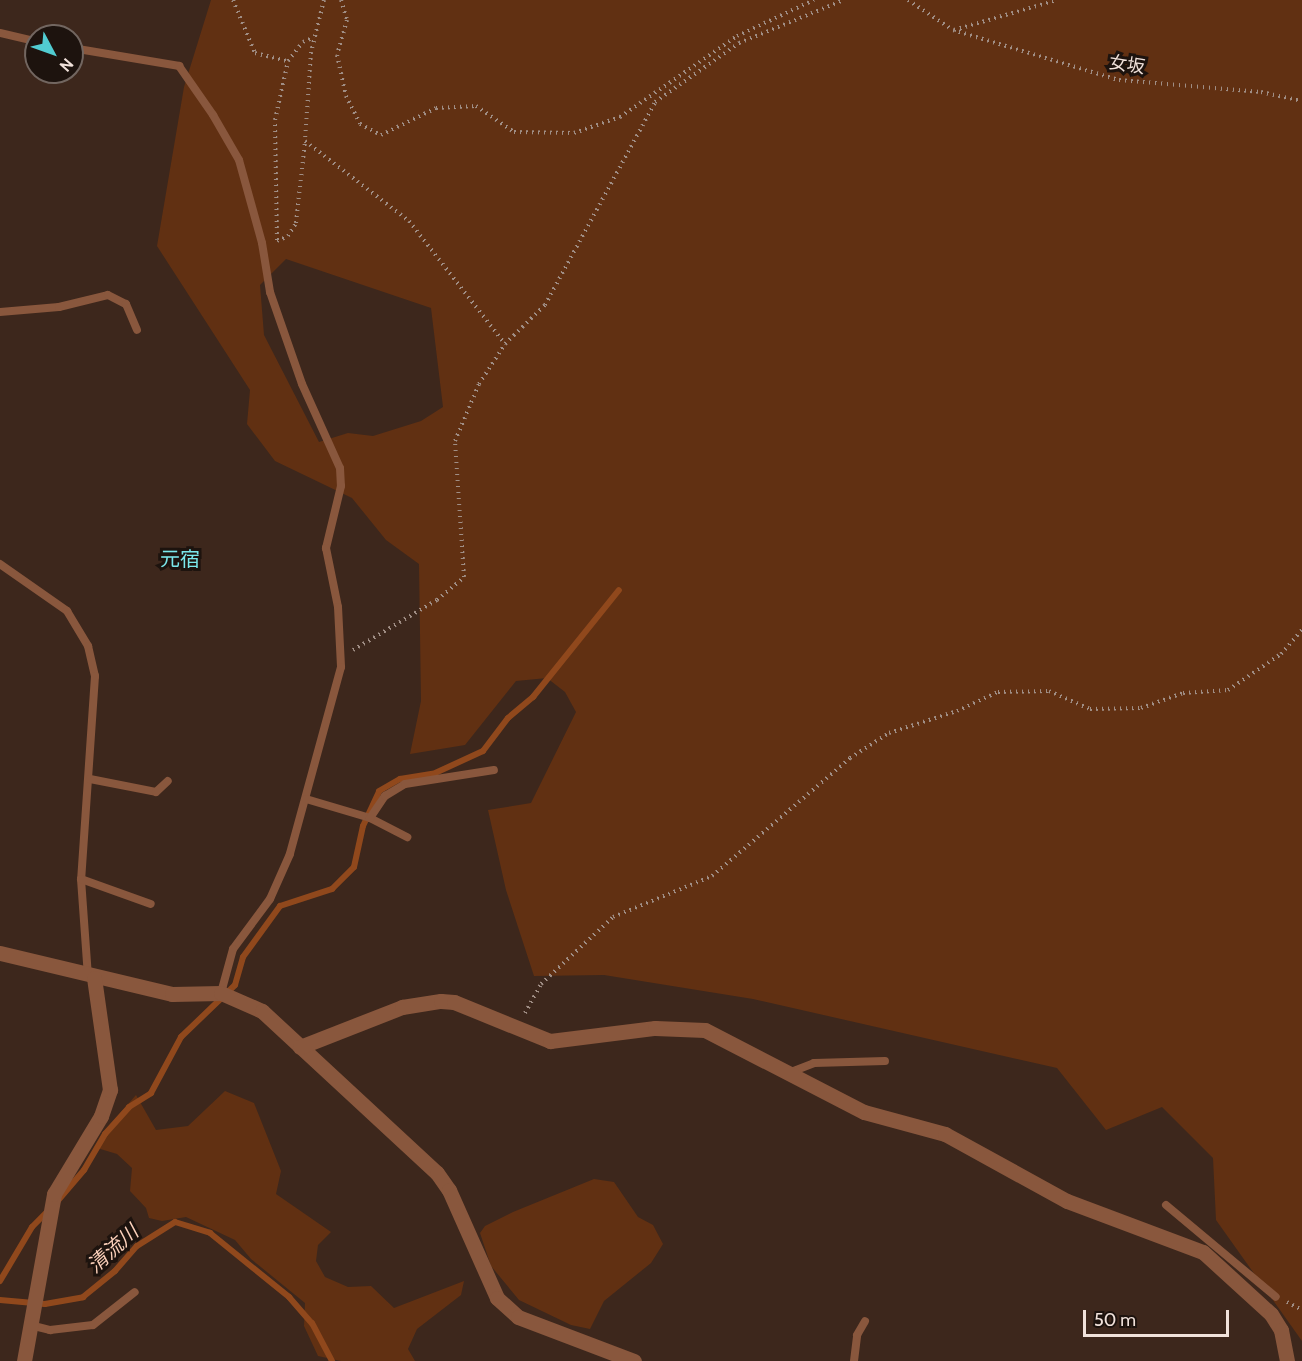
<!DOCTYPE html>
<html>
<head>
<meta charset="utf-8">
<style>
	body { margin:0 }
	#map { position:relative; width:1302px; height:1361px; overflow:hidden; background:#3d271c; font-family:Cabin,"Noto Sans JP",sans-serif }
	div>[style] { position:absolute }
	.green>* { inset:0; background:#613012 }
	.stream>* { height:6px; margin:-3px; padding:0 3px; transform-origin:3px; border-radius:3px; background:#90481c }
	.path>* { height:4px; margin-top:-2px; transform-origin:0; background:repeating-linear-gradient(90deg,#a08e85 0 1.5px,transparent 0 6px) }
	.service>* { height:8px; margin:-4px; padding:0 4px; transform-origin:4px; border-radius:4px; background:#89573d }
	.minor>* { height:15px; margin:-7.5px; padding:0 7.5px; transform-origin:7.5px; border-radius:7.5px; background:#89573d }
	span { translate:-50% -50%; white-space:nowrap; text-align:center; line-height:1.15; -webkit-text-stroke:6px #1d130e; paint-order:stroke }
	.street-label { font-size:18px; color:#f1e2db }
	.neighbourhood-label { font-size:20px; color:#7be7eb }
	.water-label { font-size:20px; color:#fbd0ba; font-style:italic }
	.north { position:absolute; left:24px; top:24px; width:60px; height:60px; box-sizing:border-box; background:#1d130e; border:2px solid #726660; border-radius:50%; rotate:131deg; font-size:16px; font-weight:700; line-height:24px; text-align:center; color:#f1e2db }
	.north::after { content:''; display:block; margin:auto; width:21px; height:27px; background:#51ccd1; clip-path:polygon(50% 0,100% 100%,50% 72%,0 100%) }
	.scale { position:absolute; left:1083px; top:1310px; width:146px; height:27px; box-sizing:border-box; border:3px solid #f1e2db; border-top:0; padding-left:8px; font-size:18px; line-height:21px; white-space:nowrap; color:#f1e2db; -webkit-text-stroke:4px #1d130e; paint-order:stroke }
</style>
</head>
<body>
<div id="map">
	<div class="green">
		<div style="clip-path:polygon(evenodd,211px 0,1302px 0,1302px 1341px,1216px 1220px,1213px 1158px,1162px 1107px,1106px 1130px,1057px 1068px,753px 999px,604px 975px,534px 976px,506px 890px,488px 810px,531px 803px,576px 712px,565px 692px,547px 678px,516px 681px,465px 745px,410px 754px,421px 701px,419px 564px,386px 540px,352px 498px,275px 461px,247px 424px,250px 390px,157px 246px,184px 87px,211px 0,286px 259px,431px 308px,443px 407px,421px 421px,373px 436px,348px 433px,319px 442px,264px 335px,260px 285px,286px 259px)"></div>
		<div style="clip-path:polygon(225px 1091px,254px 1103px,281px 1171px,276px 1194px,331px 1232px,318px 1245px,316px 1261px,325px 1277px,348px 1287px,371px 1286px,394px 1308px,464px 1281px,461px 1295px,417px 1329px,408px 1349px,415px 1361px,341px 1361px,318px 1356px,304px 1326px,305px 1303px,251px 1259px,235px 1240px,186px 1217px,162px 1221px,149px 1218px,146px 1208px,130px 1191px,132px 1168px,117px 1154px,97px 1148px,101px 1135px,136px 1095px,156px 1130px,188px 1126px)"></div>
		<div style="clip-path:polygon(594px 1179px,614px 1182px,638px 1217px,653px 1225px,663px 1244px,651px 1263px,604px 1301px,590px 1329px,571px 1325px,519px 1300px,491px 1266px,480px 1233px,485px 1226px,513px 1212px)"></div>
	</div>
	<div class="stream">
		<div style="left:55px;top:1204px;width:45px;rotate:-49.5deg"></div>
		<div style="left:84px;top:1170px;width:42px;rotate:-59.7deg"></div>
		<div style="left:105px;top:1134px;width:36px;rotate:-48deg"></div>
		<div style="left:129px;top:1107px;width:26px;rotate:-32deg"></div>
		<div style="left:151px;top:1093px;width:64px;rotate:-61.8deg"></div>
		<div style="left:181px;top:1037px;width:75px;rotate:-43.9deg"></div>
		<div style="left:235px;top:985px;width:29px;rotate:-74deg"></div>
		<div style="left:243px;top:957px;width:63px;rotate:-54deg"></div>
		<div style="left:280px;top:906px;width:55px;rotate:-18.1deg"></div>
		<div style="left:332px;top:889px;width:31px;rotate:-45deg"></div>
		<div style="left:354px;top:867px;width:42px;rotate:-77.6deg"></div>
		<div style="left:363px;top:826px;width:38px;rotate:-65deg"></div>
		<div style="left:379px;top:791px;width:24px;rotate:-30deg"></div>
		<div style="left:400px;top:779px;width:33px;rotate:-9deg"></div>
		<div style="left:433px;top:774px;width:55px;rotate:-24.7deg"></div>
		<div style="left:483px;top:751px;width:41px;rotate:-52.9deg"></div>
		<div style="left:508px;top:718px;width:33px;rotate:-40deg"></div>
		<div style="left:533px;top:697px;width:137px;rotate:-51.2deg"></div>
		<div style="left:0;top:1281px;width:63px;rotate:-59.3deg"></div>
		<div style="left:32px;top:1227px;width:23px;rotate:-45deg"></div>
		<div style="left:0;top:1300px;width:45px;rotate:5.1deg"></div>
		<div style="left:45px;top:1304px;width:39px;rotate:-10deg"></div>
		<div style="left:83px;top:1297px;width:41px;rotate:-39.1deg"></div>
		<div style="left:115px;top:1271px;width:33px;rotate:-49deg"></div>
		<div style="left:137px;top:1246px;width:45px;rotate:-32.3deg"></div>
		<div style="left:175px;top:1222px;width:37px;rotate:17deg"></div>
		<div style="left:210px;top:1233px;width:102px;rotate:39deg"></div>
		<div style="left:289px;top:1297px;width:35px;rotate:49deg"></div>
		<div style="left:312px;top:1323px;width:43px;rotate:62.2deg"></div>
	</div>
	<div class="path">
		<div style="left:233px;top:0;width:57px;rotate:67.5deg"></div>
		<div style="left:255px;top:53px;width:34px;rotate:14deg"></div>
		<div style="left:324px;top:0;width:54px;rotate:104deg"></div>
		<div style="left:311px;top:52px;width:89px;rotate:93.9deg"></div>
		<div style="left:305px;top:141px;width:131px;rotate:37.6deg"></div>
		<div style="left:409px;top:221px;width:156px;rotate:52deg"></div>
		<div style="left:505px;top:344px;width:56px;rotate:-44.3deg"></div>
		<div style="left:545px;top:305px;width:231px;rotate:-61.5deg"></div>
		<div style="left:655px;top:102px;width:103px;rotate:-35.1deg"></div>
		<div style="left:739px;top:43px;width:113px;rotate:-22.3deg"></div>
		<div style="left:341px;top:0;width:21px;rotate:73deg"></div>
		<div style="left:347px;top:20px;width:36px;rotate:106deg"></div>
		<div style="left:337px;top:55px;width:42px;rotate:77.6deg"></div>
		<div style="left:346px;top:96px;width:31px;rotate:63deg"></div>
		<div style="left:360px;top:124px;width:24px;rotate:28deg"></div>
		<div style="left:381px;top:135px;width:61px;rotate:-26.1deg"></div>
		<div style="left:436px;top:108px;width:40px;rotate:-2.9deg"></div>
		<div style="left:476px;top:106px;width:46px;rotate:34.4deg"></div>
		<div style="left:514px;top:132px;width:60px;rotate:1deg"></div>
		<div style="left:574px;top:133px;width:49px;rotate:-19.2deg"></div>
		<div style="left:620px;top:117px;width:142px;rotate:-34.7deg"></div>
		<div style="left:737px;top:36px;width:85px;rotate:-25.1deg"></div>
		<div style="left:908px;top:0;width:54px;rotate:33.7deg"></div>
		<div style="left:953px;top:30px;width:173px;rotate:16.8deg"></div>
		<div style="left:1119px;top:80px;width:143px;rotate:4.8deg"></div>
		<div style="left:1261px;top:92px;width:42px;rotate:12.4deg"></div>
		<div style="left:954px;top:30px;width:107px;rotate:-16.2deg"></div>
		<div style="left:277px;top:240px;width:120px;rotate:-91deg"></div>
		<div style="left:275px;top:120px;width:60px;rotate:-77.6deg"></div>
		<div style="left:288px;top:61px;width:24px;rotate:-52deg"></div>
		<div style="left:303px;top:42px;width:12px;rotate:-24deg"></div>
		<div style="left:277px;top:241px;width:12px;rotate:-24deg"></div>
		<div style="left:288px;top:236px;width:15px;rotate:-58deg"></div>
		<div style="left:296px;top:223px;width:81px;rotate:-83.7deg"></div>
		<div style="left:353px;top:650px;width:98px;rotate:-30.8deg"></div>
		<div style="left:437px;top:600px;width:35px;rotate:-40deg"></div>
		<div style="left:464px;top:577px;width:136px;rotate:-93.8deg"></div>
		<div style="left:455px;top:441px;width:62px;rotate:-67.2deg"></div>
		<div style="left:479px;top:384px;width:48px;rotate:-57deg"></div>
		<div style="left:525px;top:1013px;width:33px;rotate:-61deg"></div>
		<div style="left:541px;top:984px;width:98px;rotate:-42.9deg"></div>
		<div style="left:613px;top:917px;width:107px;rotate:-22.5deg"></div>
		<div style="left:712px;top:876px;width:182px;rotate:-40.5deg"></div>
		<div style="left:850px;top:758px;width:46px;rotate:-32.7deg"></div>
		<div style="left:889px;top:733px;width:71px;rotate:-17.9deg"></div>
		<div style="left:957px;top:711px;width:45px;rotate:-24.9deg"></div>
		<div style="left:998px;top:692px;width:51px;rotate:-1.1deg"></div>
		<div style="left:1049px;top:691px;width:45px;rotate:23.7deg"></div>
		<div style="left:1090px;top:709px;width:51px;rotate:-1.1deg"></div>
		<div style="left:1141px;top:708px;width:45px;rotate:-19.7deg"></div>
		<div style="left:1183px;top:693px;width:45px;rotate:-3.8deg"></div>
		<div style="left:1228px;top:690px;width:64px;rotate:-34.2deg"></div>
		<div style="left:1281px;top:654px;width:32px;rotate:-49deg"></div>
		<div style="left:1287px;top:1302px;width:17px;rotate:28deg"></div>
	</div>
	<div class="service">
		<div style="left:0;top:33px;width:37px;rotate:13deg"></div>
		<div style="left:72px;top:48px;width:109px;rotate:9.5deg"></div>
		<div style="left:179px;top:66px;width:60px;rotate:55.2deg"></div>
		<div style="left:213px;top:115px;width:52px;rotate:60deg"></div>
		<div style="left:239px;top:160px;width:86px;rotate:74.5deg"></div>
		<div style="left:262px;top:243px;width:50px;rotate:80.7deg"></div>
		<div style="left:270px;top:292px;width:97px;rotate:70.8deg"></div>
		<div style="left:302px;top:384px;width:92px;rotate:65.7deg"></div>
		<div style="left:340px;top:468px;width:18px;rotate:87deg"></div>
		<div style="left:341px;top:486px;width:64px;rotate:103.6deg"></div>
		<div style="left:326px;top:548px;width:60px;rotate:78.5deg"></div>
		<div style="left:338px;top:607px;width:60px;rotate:87.1deg"></div>
		<div style="left:341px;top:667px;width:194px;rotate:105.3deg"></div>
		<div style="left:290px;top:854px;width:49px;rotate:114deg"></div>
		<div style="left:270px;top:899px;width:62px;rotate:126.5deg"></div>
		<div style="left:233px;top:949px;width:46px;rotate:105.3deg"></div>
		<div style="left:0;top:312px;width:59px;rotate:-4.8deg"></div>
		<div style="left:59px;top:307px;width:50px;rotate:-13.8deg"></div>
		<div style="left:108px;top:295px;width:20px;rotate:27deg"></div>
		<div style="left:126px;top:304px;width:28px;rotate:67deg"></div>
		<div style="left:0;top:564px;width:82px;rotate:35deg"></div>
		<div style="left:67px;top:611px;width:41px;rotate:59deg"></div>
		<div style="left:88px;top:646px;width:31px;rotate:77deg"></div>
		<div style="left:95px;top:676px;width:203px;rotate:93.9deg"></div>
		<div style="left:81px;top:879px;width:98px;rotate:85.9deg"></div>
		<div style="left:90px;top:779px;width:67px;rotate:11.1deg"></div>
		<div style="left:156px;top:792px;width:16px;rotate:-43deg"></div>
		<div style="left:306px;top:799px;width:67px;rotate:16.5deg"></div>
		<div style="left:370px;top:818px;width:42px;rotate:27.2deg"></div>
		<div style="left:370px;top:818px;width:27px;rotate:-56deg"></div>
		<div style="left:385px;top:796px;width:23px;rotate:-31deg"></div>
		<div style="left:405px;top:784px;width:90px;rotate:-8.9deg"></div>
		<div style="left:81px;top:879px;width:74px;rotate:19.7deg"></div>
		<div style="left:791px;top:1072px;width:25px;rotate:-21deg"></div>
		<div style="left:814px;top:1063px;width:71px;rotate:-1.6deg"></div>
		<div style="left:1166px;top:1205px;width:143px;rotate:39.9deg"></div>
		<div style="left:30px;top:1325px;width:21px;rotate:14deg"></div>
		<div style="left:50px;top:1330px;width:43px;rotate:-6.6deg"></div>
		<div style="left:93px;top:1325px;width:53px;rotate:-38.2deg"></div>
		<div style="left:854px;top:1361px;width:26px;rotate:-83deg"></div>
		<div style="left:857px;top:1335px;width:16px;rotate:-60deg"></div>
	</div>
	<div class="minor">
		<div style="left:0;top:953px;width:177px;rotate:13.4deg"></div>
		<div style="left:172px;top:994px;width:49px;rotate:-1.2deg"></div>
		<div style="left:221px;top:993px;width:45px;rotate:23.7deg"></div>
		<div style="left:262px;top:1011px;width:238px;rotate:42.8deg"></div>
		<div style="left:437px;top:1173px;width:21px;rotate:55deg"></div>
		<div style="left:449px;top:1190px;width:118px;rotate:66deg"></div>
		<div style="left:497px;top:1298px;width:28px;rotate:42deg"></div>
		<div style="left:518px;top:1317px;width:124px;rotate:20.8deg"></div>
		<div style="left:300px;top:1047px;width:110px;rotate:-21.4deg"></div>
		<div style="left:402px;top:1007px;width:39px;rotate:-9deg"></div>
		<div style="left:441px;top:1001px;width:13px;rotate:4deg"></div>
		<div style="left:454px;top:1002px;width:104px;rotate:22.1deg"></div>
		<div style="left:550px;top:1041px;width:106px;rotate:-7.1deg"></div>
		<div style="left:655px;top:1028px;width:50px;rotate:2.3deg"></div>
		<div style="left:705px;top:1030px;width:179px;rotate:27.3deg"></div>
		<div style="left:864px;top:1112px;width:84px;rotate:15.2deg"></div>
		<div style="left:945px;top:1134px;width:139px;rotate:28.8deg"></div>
		<div style="left:1067px;top:1201px;width:145px;rotate:20.6deg"></div>
		<div style="left:1203px;top:1252px;width:92px;rotate:42.4deg"></div>
		<div style="left:1271px;top:1314px;width:19px;rotate:58deg"></div>
		<div style="left:1281px;top:1330px;width:32px;rotate:79deg"></div>
		<div style="left:24px;top:1361px;width:170px;rotate:-79.8deg"></div>
		<div style="left:54px;top:1194px;width:91px;rotate:-58.9deg"></div>
		<div style="left:101px;top:1116px;width:28px;rotate:-71deg"></div>
		<div style="left:110px;top:1090px;width:113px;rotate:-98.1deg"></div>
	</div>
	<div class="street-label">
		<span style="left:1127px;top:65px;rotate:9deg">女坂</span>
	</div>
	<div class="neighbourhood-label">
		<span style="left:180px;top:559px">元宿</span>
	</div>
	<div class="water-label">
		<span style="left:113px;top:1249px;rotate:-42deg">清流川</span>
	</div>
	<div class="north">N</div>
	<div class="scale">50 m</div>
</div>
</body>
</html>
